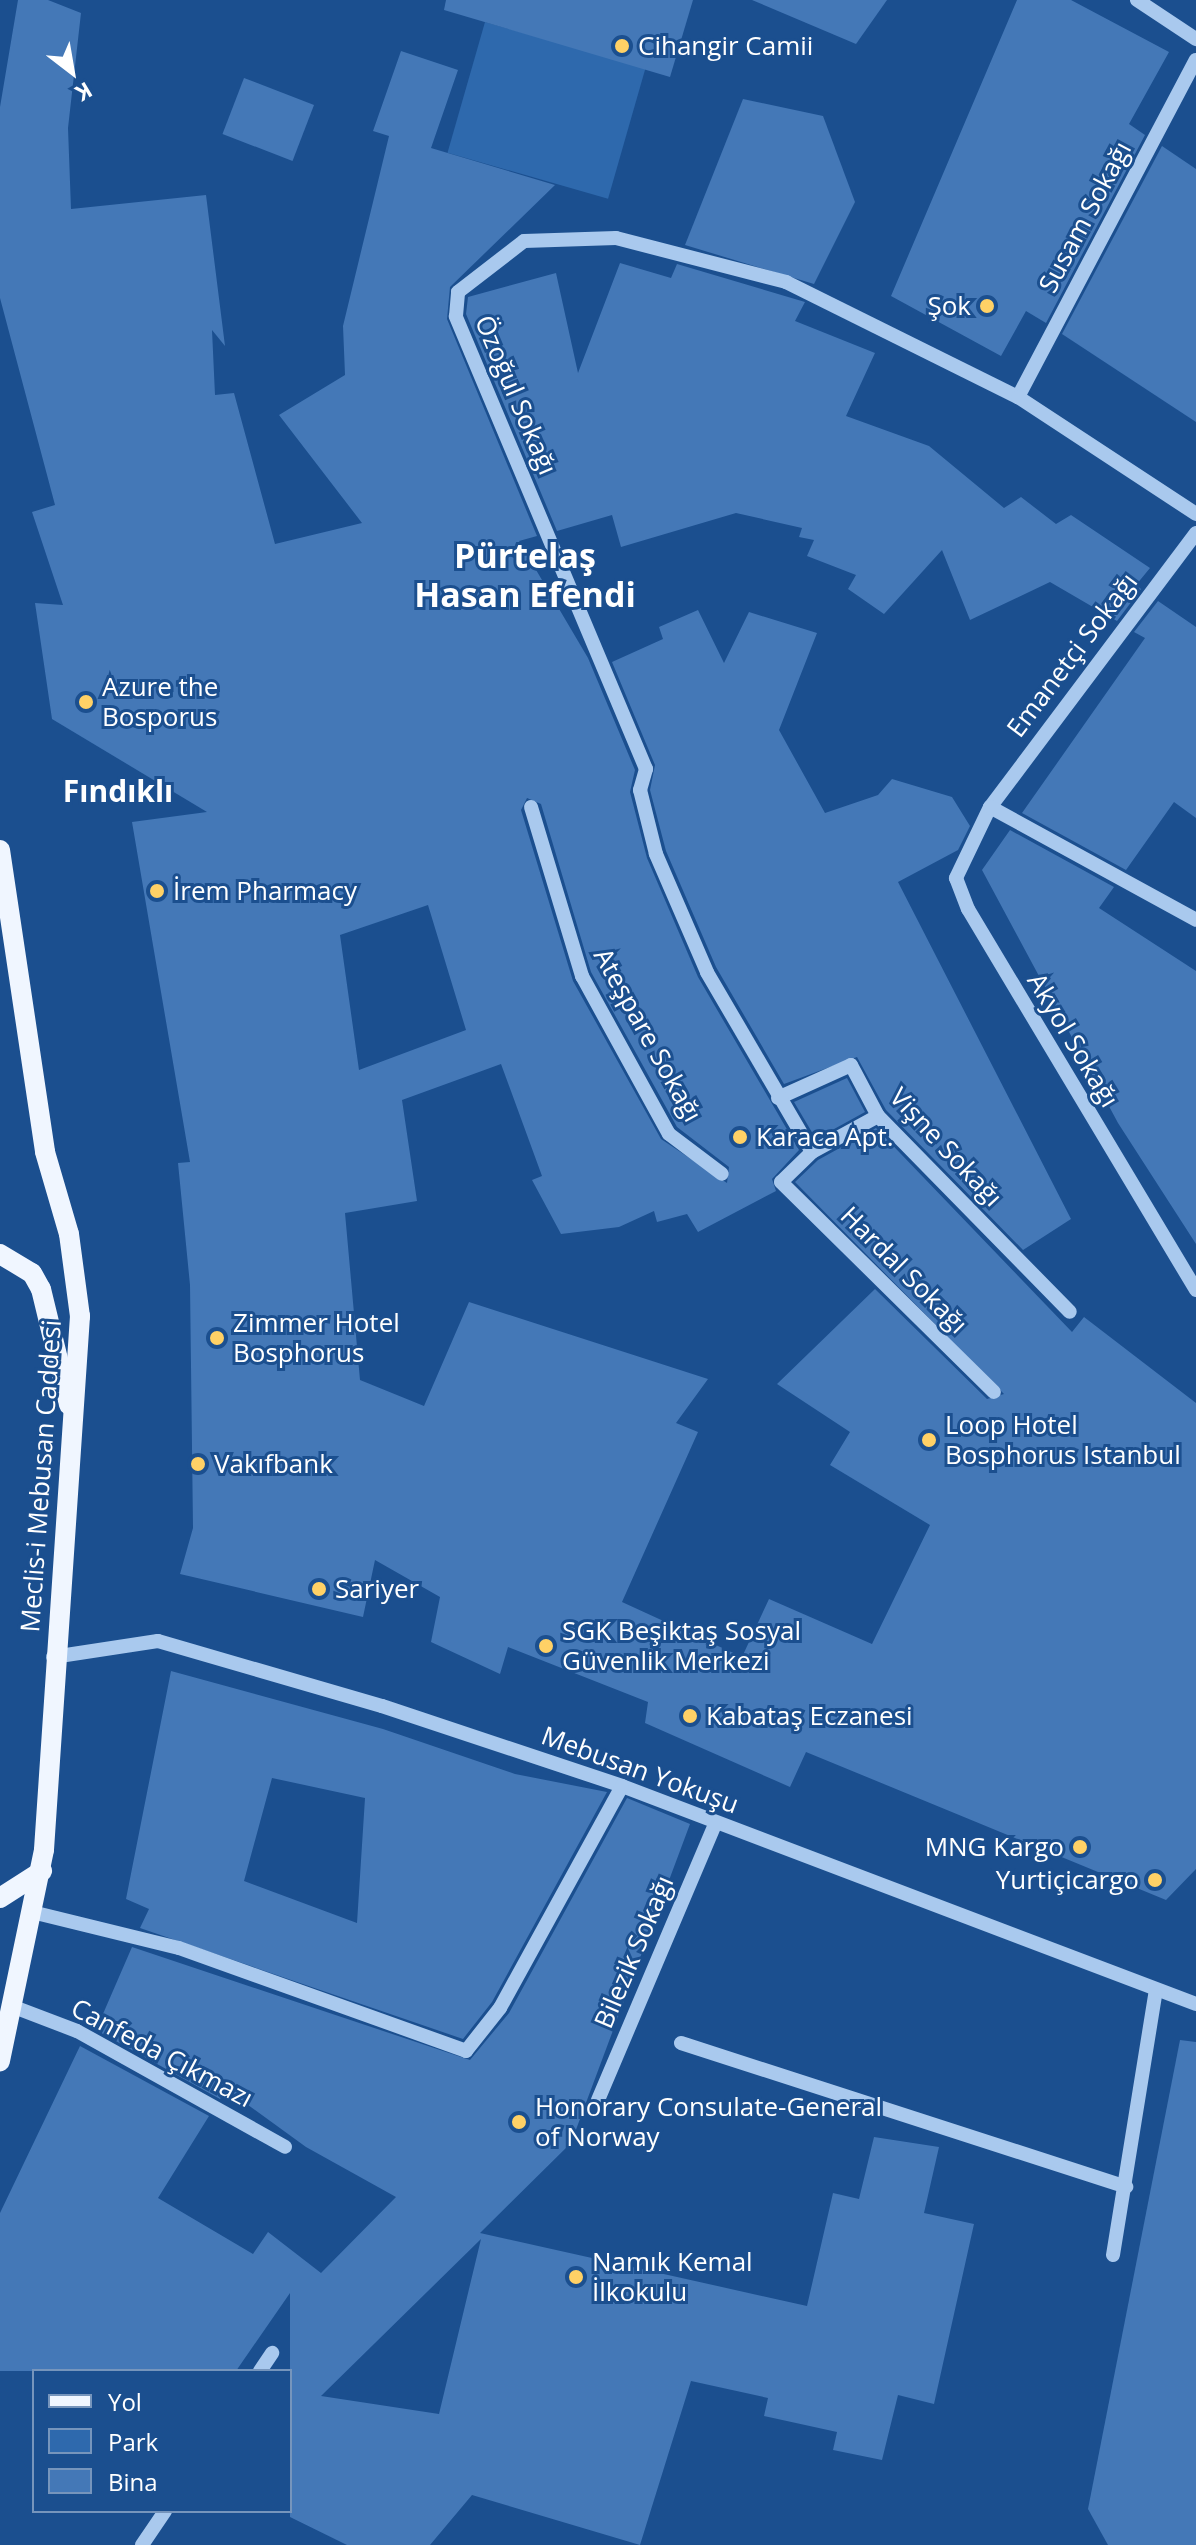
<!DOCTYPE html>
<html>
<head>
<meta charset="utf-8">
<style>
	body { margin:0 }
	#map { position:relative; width:1196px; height:2545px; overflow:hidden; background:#1b4f8f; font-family:"Open Sans",sans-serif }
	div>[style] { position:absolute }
	.green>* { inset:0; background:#2e69ad; transform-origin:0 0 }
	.building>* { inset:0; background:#4478b7; transform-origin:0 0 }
	.minor>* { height:14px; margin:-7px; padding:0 7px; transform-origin:7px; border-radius:7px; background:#a9c9ee }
	.major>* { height:20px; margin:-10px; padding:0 10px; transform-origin:10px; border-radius:10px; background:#f0f6ff }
	.dots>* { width:22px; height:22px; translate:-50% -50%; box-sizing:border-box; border:4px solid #1b4f8f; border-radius:50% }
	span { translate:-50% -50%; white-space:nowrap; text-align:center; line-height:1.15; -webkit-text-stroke:6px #1b4f8f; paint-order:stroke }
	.poi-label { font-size:26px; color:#fff }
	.left { translate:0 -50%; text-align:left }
	.right { translate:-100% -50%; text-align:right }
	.street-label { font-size:26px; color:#fff }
	.quarter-label { font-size:30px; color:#fff; font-weight:700 }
	.district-label { font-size:34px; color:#fff; font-weight:700 }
	.legend { position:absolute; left:32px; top:2369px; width:260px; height:144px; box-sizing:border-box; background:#1b4f8f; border:2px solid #7695bc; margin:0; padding:10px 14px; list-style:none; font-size:24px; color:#fff }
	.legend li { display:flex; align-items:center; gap:16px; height:40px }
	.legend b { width:40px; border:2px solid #7695bc }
	.north { position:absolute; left:32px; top:32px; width:80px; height:80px; -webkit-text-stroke:6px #1b4f8f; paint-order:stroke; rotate:149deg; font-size:22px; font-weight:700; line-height:32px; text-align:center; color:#fff }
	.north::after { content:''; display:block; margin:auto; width:28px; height:36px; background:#fff; clip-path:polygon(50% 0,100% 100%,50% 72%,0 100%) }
</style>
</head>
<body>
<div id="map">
	<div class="green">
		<div style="left:485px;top:22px;width:167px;height:136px;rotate:16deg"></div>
	</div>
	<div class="building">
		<div style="clip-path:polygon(evenodd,18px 0,48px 0,81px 13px,68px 128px,71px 209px,206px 195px,225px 346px,212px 330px,215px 395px,234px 393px,275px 544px,362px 523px,279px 415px,345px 375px,343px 326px,389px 136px,373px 131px,401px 51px,458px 70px,431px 148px,555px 185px,450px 287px,447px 319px,537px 536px,519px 541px,588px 658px,635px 770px,630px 792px,647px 858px,698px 977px,799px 1150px,772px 1179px,776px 1191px,698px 1232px,687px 1214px,657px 1222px,654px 1211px,619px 1227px,561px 1234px,532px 1180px,542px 1176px,501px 1064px,402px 1100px,417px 1201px,345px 1213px,360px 1380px,424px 1406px,469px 1302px,708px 1379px,676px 1423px,698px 1432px,622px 1602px,742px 1657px,769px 1599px,872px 1644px,930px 1525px,830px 1465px,850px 1432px,777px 1384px,875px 1289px,987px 1399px,1004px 1394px,795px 1182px,818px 1160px,876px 1128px,1072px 1332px,1084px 1317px,1196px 1403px,1196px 1869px,1166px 1900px,806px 1752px,790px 1787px,645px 1723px,648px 1702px,508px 1647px,500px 1674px,431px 1642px,440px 1597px,375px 1560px,363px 1617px,180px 1574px,193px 1528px,190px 1285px,178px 1163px,190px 1162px,132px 822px,207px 812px,52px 719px,35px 603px,63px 605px,32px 512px,55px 505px,0 298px,0 107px,18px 0,527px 798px,541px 804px,591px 972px,677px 1127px,729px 1167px,727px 1183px,661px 1139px,573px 981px,521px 810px,527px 798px,18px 0,428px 905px,466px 1030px,359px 1070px,340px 935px,428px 905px)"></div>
		<div style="clip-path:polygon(446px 0,693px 0,670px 77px,444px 10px)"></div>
		<div style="clip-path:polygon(752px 0,887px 0,856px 44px)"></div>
		<div style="clip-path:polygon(1017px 0,1071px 0,1169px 52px,1129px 124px,1145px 135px,1046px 323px,1026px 311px,1001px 356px,891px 296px)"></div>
		<div style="left:244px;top:78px;width:75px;height:60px;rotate:21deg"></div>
		<div style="clip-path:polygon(743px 99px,823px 116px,855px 202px,814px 284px,685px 245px)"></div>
		<div style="clip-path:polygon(1162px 146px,1196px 169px,1196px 422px,1062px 334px)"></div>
		<div style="clip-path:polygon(620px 263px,671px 278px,677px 264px,805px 302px,795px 321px,875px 353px,846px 416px,929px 446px,1004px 508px,1021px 497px,1056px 524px,1071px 515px,1150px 568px,1136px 585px,1141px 589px,1117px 621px,1050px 582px,970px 620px,942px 550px,884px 614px,848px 589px,856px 575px,807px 556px,814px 540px,799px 537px,802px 528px,736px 513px,621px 547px,612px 515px,557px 531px,466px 314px,468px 297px,556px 273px,578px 373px)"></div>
		<div style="clip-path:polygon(1158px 601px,1196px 627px,1196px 818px,1174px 802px,1126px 870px,1022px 813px,1145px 638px,1134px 632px)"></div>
		<div style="clip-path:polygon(698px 610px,724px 663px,749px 612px,817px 633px,779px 730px,825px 813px,878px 795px,892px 779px,952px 797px,970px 826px,958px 850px,898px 882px,1071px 1219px,1023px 1250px,886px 1110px,857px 1057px,784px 1084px,716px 967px,666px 851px,650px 790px,655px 765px,612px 662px,663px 639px,659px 627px)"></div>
		<div style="clip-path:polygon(1010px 830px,1114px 887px,1099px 908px,1196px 971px,1196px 1244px,1118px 1123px,982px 870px)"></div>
		<div style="clip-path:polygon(847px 1078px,865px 1112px,816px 1139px,794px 1102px)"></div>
		<div style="clip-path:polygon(evenodd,171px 1671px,383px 1729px,515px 1774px,607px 1792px,492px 2002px,463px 2039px,140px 1928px,149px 1909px,126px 1899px,171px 1671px,272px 1778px,365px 1798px,357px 1923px,244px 1881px,272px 1778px)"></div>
		<div style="clip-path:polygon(evenodd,627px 1798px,690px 1824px,571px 2143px,480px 2233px,807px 2306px,833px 2193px,859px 2199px,874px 2137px,939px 2147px,924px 2213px,974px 2224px,934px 2404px,898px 2395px,882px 2460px,833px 2450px,837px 2432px,764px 2416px,768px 2398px,691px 2381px,640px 2545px,472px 2495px,430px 2545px,347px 2545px,290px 2517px,290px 2293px,236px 2371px,0 2371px,0 2213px,80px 2046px,209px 2116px,158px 2198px,253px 2254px,268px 2232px,321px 2273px,396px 2197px,306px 2147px,226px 2089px,220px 2099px,96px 2030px,132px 1947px,470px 2060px,509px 2013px,627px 1798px,481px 2239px,439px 2414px,321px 2396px,481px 2239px)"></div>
		<div style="clip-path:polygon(1180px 2040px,1196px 2042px,1196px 2545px,1108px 2545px,1088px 2509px)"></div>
	</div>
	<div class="minor">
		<div style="left:1137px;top:0;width:71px;rotate:33.5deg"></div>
		<div style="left:1018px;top:397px;width:381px;rotate:-62.2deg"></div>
		<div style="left:1196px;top:533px;width:343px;rotate:126.9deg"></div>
		<div style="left:990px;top:807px;width:79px;rotate:115.6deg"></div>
		<div style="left:956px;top:878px;width:33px;rotate:69deg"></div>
		<div style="left:968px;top:909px;width:444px;rotate:59.1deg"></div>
		<div style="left:531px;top:807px;width:177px;rotate:73.2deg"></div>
		<div style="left:582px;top:976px;width:180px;rotate:61.2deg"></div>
		<div style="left:669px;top:1134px;width:66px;rotate:37deg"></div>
		<div style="left:990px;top:807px;width:235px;rotate:28.7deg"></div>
		<div style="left:778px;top:1098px;width:80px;rotate:-24.3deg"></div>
		<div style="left:851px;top:1065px;width:58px;rotate:62.1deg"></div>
		<div style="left:878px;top:1116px;width:274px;rotate:45.6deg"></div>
		<div style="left:878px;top:1116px;width:75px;rotate:151.4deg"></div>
		<div style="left:812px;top:1152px;width:43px;rotate:135.9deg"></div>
		<div style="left:781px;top:1182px;width:299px;rotate:44.6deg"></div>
		<div style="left:812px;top:1152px;width:208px;rotate:-120.3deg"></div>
		<div style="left:707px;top:972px;width:129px;rotate:-113.4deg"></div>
		<div style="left:656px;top:854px;width:66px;rotate:-104deg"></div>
		<div style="left:640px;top:790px;width:22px;rotate:-74deg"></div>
		<div style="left:646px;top:769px;width:491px;rotate:-112.8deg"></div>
		<div style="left:456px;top:316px;width:24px;rotate:-85deg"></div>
		<div style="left:458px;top:292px;width:83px;rotate:-37.7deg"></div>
		<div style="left:524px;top:241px;width:92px;rotate:-1.9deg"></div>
		<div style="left:616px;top:238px;width:176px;rotate:14.5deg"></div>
		<div style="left:786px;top:282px;width:259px;rotate:26.4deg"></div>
		<div style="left:1018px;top:397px;width:213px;rotate:33.3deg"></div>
		<div style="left:53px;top:1657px;width:106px;rotate:-8.7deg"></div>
		<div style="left:158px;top:1641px;width:233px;rotate:16.2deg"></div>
		<div style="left:382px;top:1706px;width:253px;rotate:18.4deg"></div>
		<div style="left:622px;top:1786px;width:614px;rotate:20.8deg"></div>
		<div style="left:36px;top:1913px;width:147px;rotate:13.8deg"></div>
		<div style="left:179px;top:1948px;width:305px;rotate:19.7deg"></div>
		<div style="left:466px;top:2051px;width:55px;rotate:-51.7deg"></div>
		<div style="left:500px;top:2008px;width:253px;rotate:-61.2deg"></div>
		<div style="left:14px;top:2007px;width:67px;rotate:20.9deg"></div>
		<div style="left:77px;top:2031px;width:238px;rotate:29.1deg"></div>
		<div style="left:681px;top:2043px;width:468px;rotate:17.9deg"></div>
		<div style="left:598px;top:2100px;width:299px;rotate:-67deg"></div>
		<div style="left:1113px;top:2255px;width:268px;rotate:-80.8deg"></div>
		<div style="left:260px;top:2371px;width:22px;rotate:-56deg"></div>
		<div style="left:142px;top:2545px;width:41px;rotate:-55.9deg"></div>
	</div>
	<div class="major">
		<div style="left:0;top:850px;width:305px;rotate:81.5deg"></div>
		<div style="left:45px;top:1152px;width:85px;rotate:73.7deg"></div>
		<div style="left:69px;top:1234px;width:83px;rotate:82.4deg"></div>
		<div style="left:80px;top:1316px;width:535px;rotate:93.86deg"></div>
		<div style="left:44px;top:1850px;width:216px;rotate:101.8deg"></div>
		<div style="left:0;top:1254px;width:37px;rotate:31deg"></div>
		<div style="left:32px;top:1273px;width:18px;rotate:61deg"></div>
		<div style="left:41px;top:1289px;width:119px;rotate:76.4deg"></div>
		<div style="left:0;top:1898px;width:50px;rotate:-32.7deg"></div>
	</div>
	<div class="dots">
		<div style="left:622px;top:46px;background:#ffd166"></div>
		<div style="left:987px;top:306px;background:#ffd166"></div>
		<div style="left:86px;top:702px;background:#ffd166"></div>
		<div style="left:157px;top:891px;background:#ffd166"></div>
		<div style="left:740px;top:1137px;background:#ffd166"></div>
		<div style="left:217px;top:1338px;background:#ffd166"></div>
		<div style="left:929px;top:1440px;background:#ffd166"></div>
		<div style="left:198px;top:1464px;background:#ffd166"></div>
		<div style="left:319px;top:1589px;background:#ffd166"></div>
		<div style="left:546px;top:1646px;background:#ffd166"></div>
		<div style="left:690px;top:1716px;background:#ffd166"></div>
		<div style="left:1080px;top:1847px;background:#ffd166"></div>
		<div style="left:1155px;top:1880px;background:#ffd166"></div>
		<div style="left:519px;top:2122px;background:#ffd166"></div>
		<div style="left:576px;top:2277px;background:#ffd166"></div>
	</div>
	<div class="poi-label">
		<span class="left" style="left:638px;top:46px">Cihangir Camii</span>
		<span class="right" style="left:971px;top:306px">Şok</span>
		<span class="left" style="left:102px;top:702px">Azure the<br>Bosporus</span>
		<span class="left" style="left:173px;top:891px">İrem Pharmacy</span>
		<span class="left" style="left:756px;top:1137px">Karaca Apt.</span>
		<span class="left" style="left:233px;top:1338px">Zimmer Hotel<br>Bosphorus</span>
		<span class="left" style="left:945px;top:1440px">Loop Hotel<br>Bosphorus Istanbul</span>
		<span class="left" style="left:214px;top:1464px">Vakıfbank</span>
		<span class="left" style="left:335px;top:1589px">Sariyer</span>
		<span class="left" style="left:562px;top:1646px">SGK Beşiktaş Sosyal<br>Güvenlik Merkezi</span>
		<span class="left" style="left:706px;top:1716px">Kabataş Eczanesi</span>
		<span class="right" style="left:1064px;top:1847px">MNG Kargo</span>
		<span class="right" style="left:1139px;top:1880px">Yurtiçicargo</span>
		<span class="left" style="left:535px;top:2122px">Honorary Consulate-General<br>of Norway</span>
		<span class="left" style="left:592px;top:2277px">Namık Kemal<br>İlkokulu</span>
	</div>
	<div class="street-label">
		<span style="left:1085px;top:217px;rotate:-62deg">Susam Sokağı</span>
		<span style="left:516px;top:395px;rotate:67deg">Özoğul Sokağı</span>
		<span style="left:1072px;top:655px;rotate:-53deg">Emanetçi Sokağı</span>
		<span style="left:648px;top:1035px;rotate:61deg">Ateşpare Sokağı</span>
		<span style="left:1073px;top:1040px;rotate:59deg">Akyol Sokağı</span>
		<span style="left:946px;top:1147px;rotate:47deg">Vişne Sokağı</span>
		<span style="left:904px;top:1270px;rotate:45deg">Hardal Sokağı</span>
		<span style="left:41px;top:1476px;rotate:-86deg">Meclis-i Mebusan Caddesi</span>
		<span style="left:640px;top:1770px;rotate:20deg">Mebusan Yokuşu</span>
		<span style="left:634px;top:1952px;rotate:-67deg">Bilezik Sokağı</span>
		<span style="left:162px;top:2053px;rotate:28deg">Canfeda Çıkmazı</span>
	</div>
	<div class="quarter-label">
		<span style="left:118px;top:791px">Fındıklı</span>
	</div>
	<div class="district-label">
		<span style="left:525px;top:575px">Pürtelaş<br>Hasan Efendi</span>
	</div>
	<ul class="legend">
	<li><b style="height:10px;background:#f0f6ff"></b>Yol</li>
	<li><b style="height:22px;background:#2e69ad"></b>Park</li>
	<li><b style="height:22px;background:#4478b7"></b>Bina</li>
	</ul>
	<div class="north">K</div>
</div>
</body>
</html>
